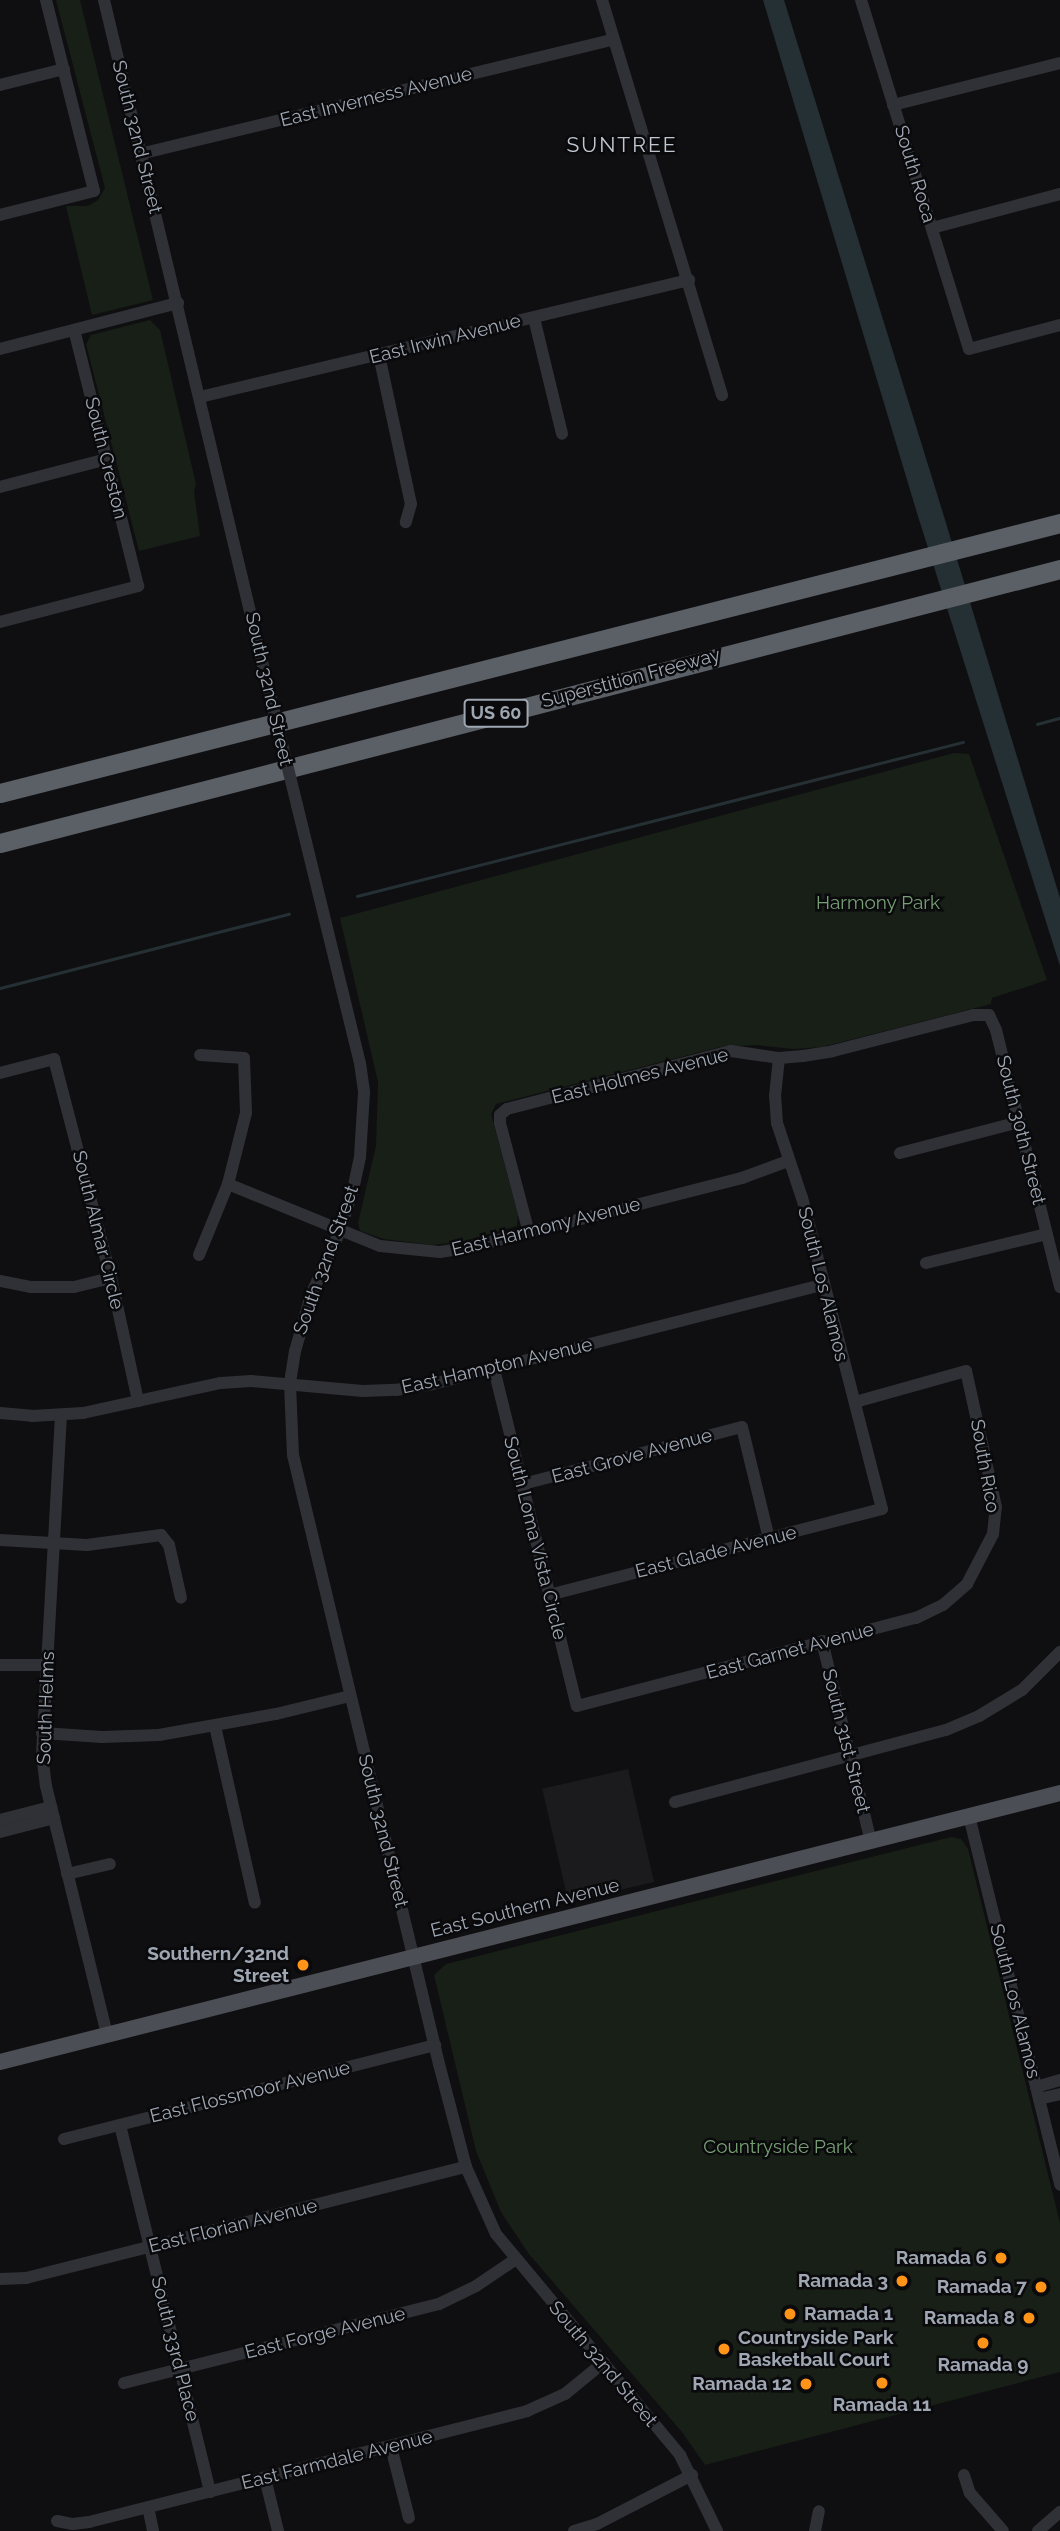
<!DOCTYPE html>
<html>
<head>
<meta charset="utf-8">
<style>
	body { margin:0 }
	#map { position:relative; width:1060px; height:2531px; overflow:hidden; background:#0f0f11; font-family:Raleway,sans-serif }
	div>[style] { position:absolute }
	.built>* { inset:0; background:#1b1b1e; transform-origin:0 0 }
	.green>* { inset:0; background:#171f17 }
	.water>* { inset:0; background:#253035 }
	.stream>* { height:2.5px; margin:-1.25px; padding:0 1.25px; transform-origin:1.25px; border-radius:1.25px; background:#253035 }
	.minor>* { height:12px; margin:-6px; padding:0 6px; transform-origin:6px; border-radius:6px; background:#303136 }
	.major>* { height:16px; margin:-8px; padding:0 8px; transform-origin:8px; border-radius:8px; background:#4b4f55 }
	.highway>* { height:19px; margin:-9.5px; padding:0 9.5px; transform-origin:9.5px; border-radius:9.5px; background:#5b6067 }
	.minor-bridge>* { height:12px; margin:-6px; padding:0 6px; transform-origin:6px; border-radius:6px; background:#303136 }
	.dots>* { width:19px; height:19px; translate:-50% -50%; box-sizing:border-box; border:4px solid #0a0a0c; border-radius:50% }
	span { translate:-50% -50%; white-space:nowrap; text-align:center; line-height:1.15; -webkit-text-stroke:5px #0a0a0c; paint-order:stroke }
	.shield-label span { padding:2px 5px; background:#0a0a0c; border:2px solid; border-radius:5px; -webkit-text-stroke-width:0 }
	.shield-label { font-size:18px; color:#9fa7b3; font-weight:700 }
	.street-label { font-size:19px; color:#9fa7b3 }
	.park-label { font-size:19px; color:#76a073 }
	.poi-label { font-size:19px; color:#9fa7b3; font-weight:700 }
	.right { translate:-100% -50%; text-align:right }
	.left { translate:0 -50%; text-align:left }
	.neighbourhood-label { font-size:21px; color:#c0c6cf; letter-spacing:2px }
</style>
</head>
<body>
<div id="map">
	<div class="built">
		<div style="left:628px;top:1769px;width:116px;height:88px;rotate:77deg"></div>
	</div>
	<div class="green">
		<div style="clip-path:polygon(56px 0,80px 0,153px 300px,92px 315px,66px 206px,88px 206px,98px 200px,105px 188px)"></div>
		<div style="clip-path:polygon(150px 320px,160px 330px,196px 484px,194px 492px,200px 536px,139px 551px,86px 344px,91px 335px)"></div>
		<div style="clip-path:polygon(954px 753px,969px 754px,1047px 980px,992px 998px,991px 1004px,822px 1047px,794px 1049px,756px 1045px,720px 1047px,496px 1104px,491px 1114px,518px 1215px,517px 1226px,461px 1242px,431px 1245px,384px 1239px,360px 1231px,358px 1223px,376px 1146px,378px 1082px,340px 918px)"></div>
		<div style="clip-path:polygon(951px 1837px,961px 1839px,968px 1849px,1060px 2223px,1060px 2372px,705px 2465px,682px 2432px,529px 2254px,501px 2212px,476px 2151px,434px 1975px,446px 1964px)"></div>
	</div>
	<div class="water">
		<div style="clip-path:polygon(763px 0,784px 0,942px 510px,1060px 898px,1060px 966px,917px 513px)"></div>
	</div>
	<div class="stream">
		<div style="left:1037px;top:724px;width:24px;rotate:-15deg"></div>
		<div style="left:357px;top:896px;width:625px;rotate:-14.26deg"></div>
		<div style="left:0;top:988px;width:298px;rotate:-14.4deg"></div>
	</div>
	<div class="minor">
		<div style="left:104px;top:0;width:706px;rotate:76.57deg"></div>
		<div style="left:602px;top:0;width:413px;rotate:73.1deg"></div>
		<div style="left:861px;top:0;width:365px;rotate:72.8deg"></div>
		<div style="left:969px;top:349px;width:94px;rotate:-14.8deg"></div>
		<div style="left:0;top:85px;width:66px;rotate:-14deg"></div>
		<div style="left:893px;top:105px;width:172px;rotate:-14.1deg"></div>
		<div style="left:140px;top:154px;width:487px;rotate:-13.6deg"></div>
		<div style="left:0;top:215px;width:97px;rotate:-14.3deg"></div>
		<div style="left:94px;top:191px;width:197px;rotate:-104.1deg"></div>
		<div style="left:932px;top:228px;width:132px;rotate:-14.9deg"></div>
		<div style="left:534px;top:318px;width:119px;rotate:76.4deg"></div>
		<div style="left:0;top:349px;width:184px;rotate:-14.5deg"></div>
		<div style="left:379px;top:355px;width:152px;rotate:77.9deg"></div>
		<div style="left:411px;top:504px;width:19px;rotate:106deg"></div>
		<div style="left:200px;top:397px;width:503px;rotate:-13.46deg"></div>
		<div style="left:0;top:487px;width:111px;rotate:-14.7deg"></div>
		<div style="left:0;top:622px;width:143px;rotate:-14.6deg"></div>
		<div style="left:138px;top:586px;width:264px;rotate:-104deg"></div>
		<div style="left:297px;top:805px;width:266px;rotate:76.3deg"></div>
		<div style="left:360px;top:1063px;width:30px;rotate:82deg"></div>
		<div style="left:364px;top:1093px;width:64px;rotate:93.6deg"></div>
		<div style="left:360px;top:1157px;width:33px;rotate:102deg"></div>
		<div style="left:353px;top:1189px;width:44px;rotate:107.2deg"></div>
		<div style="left:340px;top:1231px;width:70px;rotate:114.4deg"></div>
		<div style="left:311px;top:1295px;width:58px;rotate:105.9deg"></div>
		<div style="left:295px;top:1351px;width:33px;rotate:99deg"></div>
		<div style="left:290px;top:1384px;width:71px;rotate:87.6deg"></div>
		<div style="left:293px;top:1455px;width:626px;rotate:76.52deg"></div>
		<div style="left:439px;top:2064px;width:106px;rotate:75.3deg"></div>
		<div style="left:466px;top:2167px;width:73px;rotate:65.9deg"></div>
		<div style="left:496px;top:2234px;width:288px;rotate:50.2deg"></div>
		<div style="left:680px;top:2455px;width:85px;rotate:64deg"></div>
		<div style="left:0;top:1073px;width:56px;rotate:-14.5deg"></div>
		<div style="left:54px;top:1059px;width:226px;rotate:75.4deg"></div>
		<div style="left:111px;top:1278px;width:126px;rotate:77.6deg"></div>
		<div style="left:900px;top:1153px;width:123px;rotate:-14.6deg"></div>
		<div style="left:228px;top:1184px;width:164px;rotate:22.2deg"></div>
		<div style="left:380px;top:1246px;width:60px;rotate:5.7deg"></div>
		<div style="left:440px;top:1252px;width:31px;rotate:-9deg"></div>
		<div style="left:471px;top:1247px;width:280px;rotate:-14.3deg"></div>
		<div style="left:742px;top:1178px;width:49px;rotate:-20.3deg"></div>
		<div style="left:529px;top:1233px;width:114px;rotate:-104.8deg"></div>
		<div style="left:500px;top:1123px;width:8px;rotate:-90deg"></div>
		<div style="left:500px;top:1115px;width:9px;rotate:-41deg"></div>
		<div style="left:507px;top:1109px;width:231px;rotate:-14.5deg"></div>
		<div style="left:731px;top:1051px;width:49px;rotate:8.3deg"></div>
		<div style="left:779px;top:1058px;width:24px;rotate:-5deg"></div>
		<div style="left:803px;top:1056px;width:30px;rotate:-9deg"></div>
		<div style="left:833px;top:1051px;width:145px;rotate:-14.4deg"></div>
		<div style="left:973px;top:1015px;width:16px"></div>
		<div style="left:989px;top:1015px;width:17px;rotate:65deg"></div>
		<div style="left:996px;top:1030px;width:265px;rotate:76deg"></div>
		<div style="left:199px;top:1255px;width:77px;rotate:-67.8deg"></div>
		<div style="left:228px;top:1184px;width:73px;rotate:-75.8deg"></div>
		<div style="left:246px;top:1113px;width:55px;rotate:-92.1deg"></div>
		<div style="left:244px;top:1058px;width:44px;rotate:-176.1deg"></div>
		<div style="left:926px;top:1263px;width:124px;rotate:-13.5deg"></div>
		<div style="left:0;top:1281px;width:32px;rotate:11deg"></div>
		<div style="left:31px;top:1287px;width:43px"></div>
		<div style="left:74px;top:1287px;width:38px;rotate:-14deg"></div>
		<div style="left:494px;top:1369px;width:347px;rotate:76.2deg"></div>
		<div style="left:577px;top:1706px;width:350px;rotate:-14.6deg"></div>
		<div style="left:916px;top:1618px;width:30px;rotate:-26deg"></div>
		<div style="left:943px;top:1605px;width:32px;rotate:-41deg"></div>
		<div style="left:967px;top:1584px;width:56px;rotate:-62.5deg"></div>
		<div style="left:993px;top:1534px;width:27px;rotate:-84deg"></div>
		<div style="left:996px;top:1507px;width:139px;rotate:-102.4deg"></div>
		<div style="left:966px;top:1371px;width:115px;rotate:164.4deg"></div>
		<div style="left:0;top:1413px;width:32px;rotate:5deg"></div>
		<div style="left:32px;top:1416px;width:51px;rotate:-3.4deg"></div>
		<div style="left:83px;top:1413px;width:141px;rotate:-12.3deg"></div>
		<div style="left:221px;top:1383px;width:30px;rotate:-4deg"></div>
		<div style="left:251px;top:1381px;width:112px;rotate:5.1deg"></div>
		<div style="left:363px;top:1391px;width:33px;rotate:-2deg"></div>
		<div style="left:396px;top:1390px;width:33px;rotate:-9deg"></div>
		<div style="left:429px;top:1385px;width:406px;rotate:-14.3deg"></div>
		<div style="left:61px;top:1415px;width:340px;rotate:93.2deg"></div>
		<div style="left:42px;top:1754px;width:32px;rotate:83deg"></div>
		<div style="left:46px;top:1786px;width:256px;rotate:76.2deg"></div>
		<div style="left:523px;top:1484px;width:226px;rotate:-14.6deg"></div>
		<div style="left:742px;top:1427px;width:115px;rotate:76.4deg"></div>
		<div style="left:0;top:1540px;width:87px;rotate:3.3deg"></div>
		<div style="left:87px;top:1545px;width:75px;rotate:-7.7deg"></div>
		<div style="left:161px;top:1535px;width:13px;rotate:51deg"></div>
		<div style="left:169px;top:1545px;width:54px;rotate:77.2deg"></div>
		<div style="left:549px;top:1595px;width:344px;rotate:-14.5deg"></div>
		<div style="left:882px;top:1509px;width:321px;rotate:-104.4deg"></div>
		<div style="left:802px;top:1198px;width:79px;rotate:-108.4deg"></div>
		<div style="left:777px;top:1123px;width:27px;rotate:-94deg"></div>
		<div style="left:775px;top:1096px;width:38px;rotate:-84deg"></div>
		<div style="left:822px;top:1641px;width:207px;rotate:76.3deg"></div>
		<div style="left:0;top:1665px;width:47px"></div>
		<div style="left:215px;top:1726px;width:181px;rotate:77.3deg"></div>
		<div style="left:42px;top:1733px;width:60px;rotate:3.8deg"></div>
		<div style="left:102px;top:1737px;width:57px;rotate:-2deg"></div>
		<div style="left:159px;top:1735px;width:119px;rotate:-10.2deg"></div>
		<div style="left:276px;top:1714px;width:76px;rotate:-13.7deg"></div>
		<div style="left:675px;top:1802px;width:280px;rotate:-14.9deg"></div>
		<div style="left:946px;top:1730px;width:36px;rotate:-23deg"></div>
		<div style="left:979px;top:1716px;width:50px;rotate:-31.2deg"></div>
		<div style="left:1022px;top:1690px;width:54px;rotate:-45deg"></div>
		<div style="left:969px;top:1816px;width:380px;rotate:76.1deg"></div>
		<div style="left:0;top:1820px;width:53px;rotate:-14.3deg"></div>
		<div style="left:0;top:1832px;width:56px;rotate:-14.5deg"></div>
		<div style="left:67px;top:1874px;width:44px;rotate:-13.1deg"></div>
		<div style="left:1036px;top:2087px;width:25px;rotate:-16deg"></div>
		<div style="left:1039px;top:2099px;width:22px;rotate:-13deg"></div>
		<div style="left:120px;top:2125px;width:378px;rotate:76.2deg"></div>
		<div style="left:64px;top:2139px;width:383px;rotate:-14.2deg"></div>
		<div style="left:0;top:2279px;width:26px;rotate:-2deg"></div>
		<div style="left:26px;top:2278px;width:454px;rotate:-14.2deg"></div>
		<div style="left:124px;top:2383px;width:325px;rotate:-14.1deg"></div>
		<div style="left:439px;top:2304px;width:41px;rotate:-25.9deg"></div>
		<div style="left:476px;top:2286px;width:48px;rotate:-34deg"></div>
		<div style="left:391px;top:2447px;width:73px;rotate:75.8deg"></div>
		<div style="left:964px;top:2475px;width:19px;rotate:72deg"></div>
		<div style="left:970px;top:2493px;width:50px;rotate:49deg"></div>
		<div style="left:265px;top:2478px;width:55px;rotate:76.2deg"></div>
		<div style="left:148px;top:2507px;width:25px;rotate:78deg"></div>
		<div style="left:57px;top:2521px;width:16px;rotate:11deg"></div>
		<div style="left:73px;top:2524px;width:16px;rotate:-7deg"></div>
		<div style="left:89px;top:2522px;width:452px;rotate:-14.2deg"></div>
		<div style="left:527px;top:2411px;width:42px;rotate:-24.1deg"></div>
		<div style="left:565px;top:2394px;width:50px;rotate:-39.4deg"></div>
		<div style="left:574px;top:2531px;width:24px;rotate:-17deg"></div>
		<div style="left:597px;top:2524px;width:107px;rotate:-27.3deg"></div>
		<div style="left:815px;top:2531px;width:20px;rotate:-79deg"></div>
		<div style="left:1038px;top:2531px;width:29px;rotate:-41deg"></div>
	</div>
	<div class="major">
		<div style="left:0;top:2062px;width:1094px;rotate:-14.24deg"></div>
	</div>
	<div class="highway">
		<div style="left:0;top:793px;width:1094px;rotate:-14.29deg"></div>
		<div style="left:0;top:843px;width:1095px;rotate:-14.49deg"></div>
	</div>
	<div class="minor-bridge">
		<div style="left:268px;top:687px;width:122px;rotate:76.2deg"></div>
	</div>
	<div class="dots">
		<div style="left:303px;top:1965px;background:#ff9419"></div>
		<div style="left:1001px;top:2258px;background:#ff9419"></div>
		<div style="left:902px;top:2281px;background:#ff9419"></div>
		<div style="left:1041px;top:2287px;background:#ff9419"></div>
		<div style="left:790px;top:2314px;background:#ff9419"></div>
		<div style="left:1029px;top:2318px;background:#ff9419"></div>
		<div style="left:983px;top:2343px;background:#ff9419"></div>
		<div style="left:724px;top:2349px;background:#ff9419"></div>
		<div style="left:882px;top:2383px;background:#ff9419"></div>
		<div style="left:806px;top:2384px;background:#ff9419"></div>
	</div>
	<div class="shield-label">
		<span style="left:496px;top:713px">US 60</span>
	</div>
	<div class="street-label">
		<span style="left:376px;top:97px;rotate:-14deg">East Inverness Avenue</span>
		<span style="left:137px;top:137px;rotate:76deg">South 32nd Street</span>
		<span style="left:915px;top:174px;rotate:73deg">South Roca</span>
		<span style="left:445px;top:339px;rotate:-14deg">East Irwin Avenue</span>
		<span style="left:106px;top:458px;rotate:76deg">South Creston</span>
		<span style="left:631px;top:678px;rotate:-15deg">Superstition Freeway</span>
		<span style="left:269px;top:689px;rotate:77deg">South 32nd Street</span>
		<span style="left:640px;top:1076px;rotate:-14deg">East Holmes Avenue</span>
		<span style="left:1021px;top:1130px;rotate:76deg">South 30th Street</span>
		<span style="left:546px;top:1227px;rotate:-14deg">East Harmony Avenue</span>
		<span style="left:98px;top:1230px;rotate:76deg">South Almar Circle</span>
		<span style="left:326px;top:1260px;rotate:-70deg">South 32nd Street</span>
		<span style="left:823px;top:1284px;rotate:76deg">South Los Alamos</span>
		<span style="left:497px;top:1366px;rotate:-13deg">East Hampton Avenue</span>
		<span style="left:632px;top:1456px;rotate:-15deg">East Grove Avenue</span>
		<span style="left:985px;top:1466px;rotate:80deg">South Rico</span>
		<span style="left:535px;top:1538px;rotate:76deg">South Loma Vista Circle</span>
		<span style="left:716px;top:1552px;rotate:-14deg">East Glade Avenue</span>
		<span style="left:790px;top:1651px;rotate:-15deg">East Garnet Avenue</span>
		<span style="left:46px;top:1708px;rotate:-88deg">South Helms</span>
		<span style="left:846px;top:1741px;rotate:76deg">South 31st Street</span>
		<span style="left:383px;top:1831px;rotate:76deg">South 32nd Street</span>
		<span style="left:525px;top:1908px;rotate:-14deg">East Southern Avenue</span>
		<span style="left:1015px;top:2001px;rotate:76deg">South Los Alamos</span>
		<span style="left:250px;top:2092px;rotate:-14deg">East Flossmoor Avenue</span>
		<span style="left:233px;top:2226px;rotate:-14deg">East Florian Avenue</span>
		<span style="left:325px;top:2333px;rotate:-14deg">East Forge Avenue</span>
		<span style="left:175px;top:2349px;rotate:76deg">South 33rd Place</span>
		<span style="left:603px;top:2364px;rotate:50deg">South 32nd Street</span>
		<span style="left:337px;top:2460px;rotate:-14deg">East Farmdale Avenue</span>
	</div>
	<div class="park-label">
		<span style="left:878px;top:903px">Harmony Park</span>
		<span style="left:778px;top:2147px">Countryside Park</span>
	</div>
	<div class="poi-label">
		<span class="right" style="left:289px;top:1965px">Southern/32nd<br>Street</span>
		<span class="right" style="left:987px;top:2258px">Ramada 6</span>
		<span class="right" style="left:888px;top:2281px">Ramada 3</span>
		<span class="right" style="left:1027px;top:2287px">Ramada 7</span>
		<span class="left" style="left:804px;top:2314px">Ramada 1</span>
		<span class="right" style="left:1015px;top:2318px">Ramada 8</span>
		<span class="left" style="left:738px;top:2349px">Countryside Park<br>Basketball Court</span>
		<span style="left:983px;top:2365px">Ramada 9</span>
		<span class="right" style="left:792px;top:2384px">Ramada 12</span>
		<span style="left:882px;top:2405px">Ramada 11</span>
	</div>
	<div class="neighbourhood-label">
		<span style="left:622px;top:145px">SUNTREE</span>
	</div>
</div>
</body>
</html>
